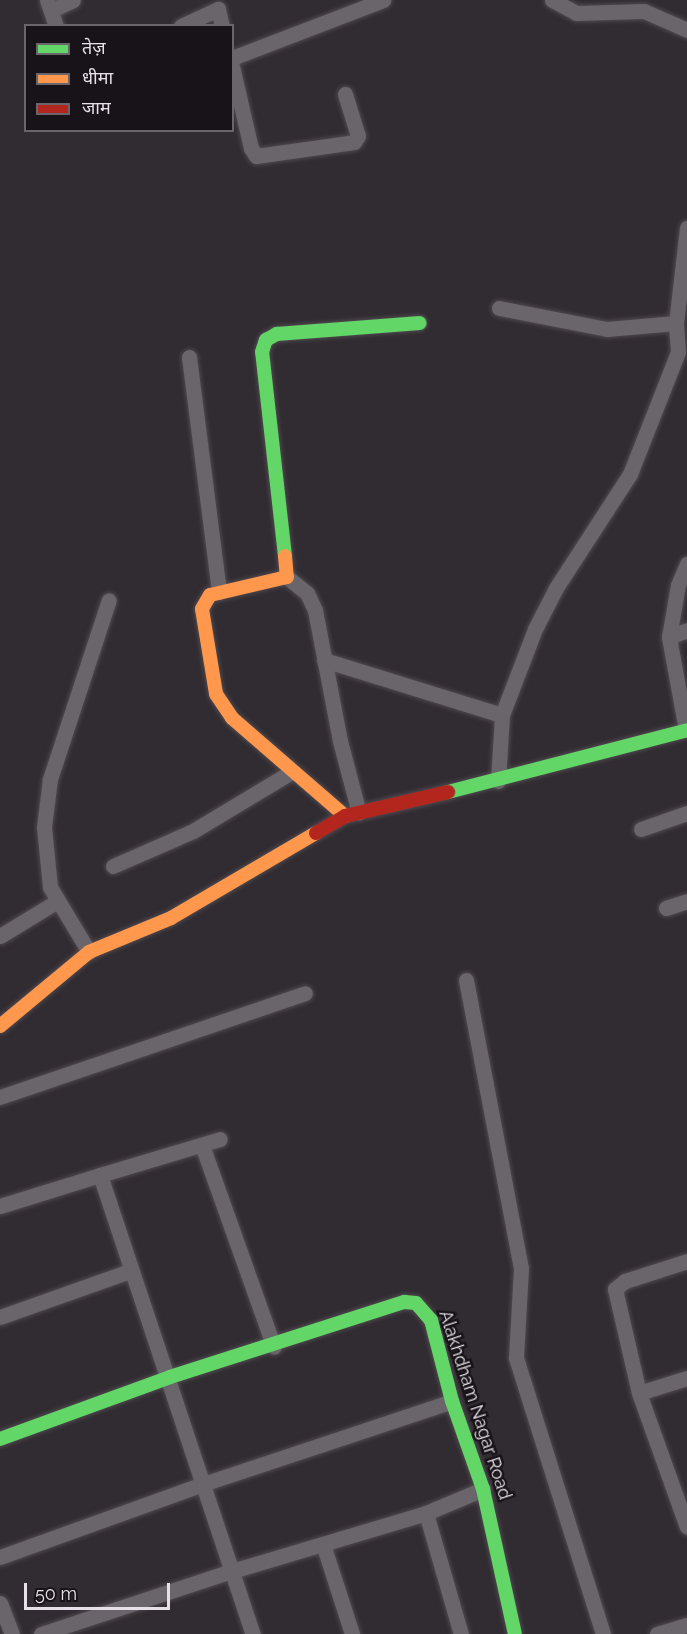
<!DOCTYPE html>
<html>
<head>
<meta charset="utf-8">
<style>
	body { margin:0 }
	#map { position:relative; width:687px; height:1634px; overflow:hidden; background:#312c31; font-family:Raleway,"Noto Sans Devanagari",sans-serif }
	div>[style] { position:absolute }
	.roads { filter:drop-shadow(0 0 2px #4e494e) drop-shadow(0 0 2px #4e494e) }
	.street>* { height:15px; margin:-7.5px; padding:0 7.5px; transform-origin:7.5px; border-radius:7.5px; background:#69656a }
	.fast>* { height:14px; margin:-7px; padding:0 7px; transform-origin:7px; border-radius:7px; background:#63d668 }
	.slow>* { height:14px; margin:-7px; padding:0 7px; transform-origin:7px; border-radius:7px; background:#ff974d }
	.jam>* { height:14px; margin:-7px; padding:0 7px; transform-origin:7px; border-radius:7px; background:#b3261e }
	span { translate:-50% -50%; white-space:nowrap; text-align:center; line-height:1.15; -webkit-text-stroke:5px #171318; paint-order:stroke }
	.street-label { font-size:18px; color:#e7e0e8 }
	.legend { position:absolute; left:24px; top:24px; width:210px; height:108px; box-sizing:border-box; background:#171318; border:2px solid #6a656b; margin:0; padding:8px 10px; list-style:none; font-size:18px; color:#e7e0e8 }
	.legend li { display:flex; align-items:center; gap:12px; height:30px }
	.legend b { width:30px; border:2px solid #6a656b }
	.scale { position:absolute; left:24px; top:1583px; width:146px; height:27px; box-sizing:border-box; border:3px solid #e7e0e8; border-top:0; padding-left:8px; font-size:18px; line-height:21px; white-space:nowrap; color:#e7e0e8; -webkit-text-stroke:4px #171318; paint-order:stroke }
</style>
</head>
<body>
<div id="map">
	<div class="roads">
		<div class="street">
			<div style="left:47px;top:0;width:28px;rotate:71deg"></div>
			<div style="left:552px;top:0;width:27px;rotate:28deg"></div>
			<div style="left:576px;top:13px;width:68px;rotate:-1.7deg"></div>
			<div style="left:644px;top:11px;width:47px;rotate:23.8deg"></div>
			<div style="left:52px;top:10px;width:23px;rotate:-25deg"></div>
			<div style="left:181px;top:26px;width:41px;rotate:-24.7deg"></div>
			<div style="left:218px;top:9px;width:17px;rotate:77deg"></div>
			<div style="left:232px;top:58px;width:162px;rotate:-21deg"></div>
			<div style="left:232px;top:66px;width:84px;rotate:77deg"></div>
			<div style="left:251px;top:148px;width:9px;rotate:58deg"></div>
			<div style="left:256px;top:156px;width:99px;rotate:-8.1deg"></div>
			<div style="left:354px;top:142px;width:7px;rotate:-56deg"></div>
			<div style="left:358px;top:136px;width:44px;rotate:-107.2deg"></div>
			<div style="left:499px;top:308px;width:110px;rotate:11deg"></div>
			<div style="left:607px;top:329px;width:69px;rotate:-5deg"></div>
			<div style="left:189px;top:357px;width:237px;rotate:82.7deg"></div>
			<div style="left:287px;top:577px;width:26px;rotate:39deg"></div>
			<div style="left:307px;top:593px;width:19px;rotate:65deg"></div>
			<div style="left:315px;top:610px;width:133px;rotate:79.2deg"></div>
			<div style="left:340px;top:741px;width:74px;rotate:75.2deg"></div>
			<div style="left:669px;top:637px;width:19px;rotate:-21deg"></div>
			<div style="left:324px;top:660px;width:186px;rotate:17.2deg"></div>
			<div style="left:686px;top:730px;width:95px;rotate:-100.4deg"></div>
			<div style="left:669px;top:637px;width:53px;rotate:-80.2deg"></div>
			<div style="left:678px;top:585px;width:23px;rotate:-67deg"></div>
			<div style="left:498px;top:781px;width:66px;rotate:-86.5deg"></div>
			<div style="left:502px;top:715px;width:92px;rotate:-69deg"></div>
			<div style="left:535px;top:629px;width:46px;rotate:-62.9deg"></div>
			<div style="left:556px;top:588px;width:136px;rotate:-57deg"></div>
			<div style="left:630px;top:474px;width:131px;rotate:-68.5deg"></div>
			<div style="left:678px;top:352px;width:29px;rotate:-94deg"></div>
			<div style="left:676px;top:323px;width:96px;rotate:-83.4deg"></div>
			<div style="left:641px;top:829px;width:49px;rotate:-19.2deg"></div>
			<div style="left:113px;top:866px;width:87px;rotate:-23.6deg"></div>
			<div style="left:193px;top:831px;width:114px;rotate:-31deg"></div>
			<div style="left:666px;top:908px;width:22px;rotate:-18deg"></div>
			<div style="left:0;top:936px;width:66px;rotate:-31.3deg"></div>
			<div style="left:89px;top:952px;width:76px;rotate:-121deg"></div>
			<div style="left:50px;top:887px;width:60px;rotate:-95.7deg"></div>
			<div style="left:44px;top:827px;width:48px;rotate:-82.9deg"></div>
			<div style="left:50px;top:779px;width:188px;rotate:-71.8deg"></div>
			<div style="left:466px;top:980px;width:293px;rotate:79.2deg"></div>
			<div style="left:521px;top:1268px;width:90px;rotate:93.2deg"></div>
			<div style="left:516px;top:1358px;width:289px;rotate:72.5deg"></div>
			<div style="left:0;top:1097px;width:322px;rotate:-18.8deg"></div>
			<div style="left:202px;top:1145px;width:214px;rotate:70.4deg"></div>
			<div style="left:100px;top:1175px;width:125px;rotate:-16.7deg"></div>
			<div style="left:0;top:1206px;width:105px;rotate:-17.2deg"></div>
			<div style="left:100px;top:1175px;width:484px;rotate:71.6deg"></div>
			<div style="left:0;top:1317px;width:138px;rotate:-19.5deg"></div>
			<div style="left:687px;top:1378px;width:50px;rotate:162.6deg"></div>
			<div style="left:639px;top:1393px;width:142px;rotate:70.3deg"></div>
			<div style="left:639px;top:1393px;width:107px;rotate:-103deg"></div>
			<div style="left:615px;top:1289px;width:13px;rotate:-39deg"></div>
			<div style="left:625px;top:1281px;width:65px;rotate:-17.9deg"></div>
			<div style="left:426px;top:1513px;width:126px;rotate:73.9deg"></div>
			<div style="left:323px;top:1544px;width:95px;rotate:72.1deg"></div>
			<div style="left:0;top:1557px;width:216px;rotate:-19.8deg"></div>
			<div style="left:203px;top:1484px;width:262px;rotate:-18.4deg"></div>
			<div style="left:0;top:1603px;width:33px;rotate:69deg"></div>
			<div style="left:41px;top:1634px;width:201px;rotate:-18.3deg"></div>
			<div style="left:232px;top:1571px;width:202px;rotate:-16.6deg"></div>
			<div style="left:426px;top:1513px;width:62px;rotate:-22.8deg"></div>
			<div style="left:657px;top:1634px;width:31px;rotate:-17deg"></div>
		</div>
		<div class="fast">
			<div style="left:285px;top:556px;width:205px;rotate:-96.4deg"></div>
			<div style="left:262px;top:352px;width:13px;rotate:-72deg"></div>
			<div style="left:266px;top:340px;width:13px;rotate:-29deg"></div>
			<div style="left:277px;top:334px;width:143px;rotate:-4.4deg"></div>
			<div style="left:448px;top:792px;width:247px;rotate:-14.5deg"></div>
			<div style="left:0;top:1439px;width:181px;rotate:-20deg"></div>
			<div style="left:170px;top:1377px;width:246px;rotate:-17.8deg"></div>
			<div style="left:404px;top:1302px;width:12px;rotate:5deg"></div>
			<div style="left:416px;top:1303px;width:23px;rotate:49deg"></div>
			<div style="left:431px;top:1320px;width:84px;rotate:75.5deg"></div>
			<div style="left:452px;top:1401px;width:93px;rotate:70.6deg"></div>
			<div style="left:483px;top:1489px;width:148px;rotate:77.6deg"></div>
		</div>
		<div class="slow">
			<div style="left:285px;top:556px;width:21px;rotate:85deg"></div>
			<div style="left:287px;top:577px;width:79px;rotate:166.8deg"></div>
			<div style="left:210px;top:595px;width:16px;rotate:120deg"></div>
			<div style="left:202px;top:609px;width:86px;rotate:80.6deg"></div>
			<div style="left:216px;top:694px;width:29px;rotate:56deg"></div>
			<div style="left:232px;top:718px;width:150px;rotate:40.9deg"></div>
			<div style="left:0;top:1026px;width:116px;rotate:-39.7deg"></div>
			<div style="left:89px;top:952px;width:89px;rotate:-22.5deg"></div>
			<div style="left:171px;top:918px;width:168px;rotate:-30.4deg"></div>
		</div>
		<div class="jam">
			<div style="left:316px;top:833px;width:34px;rotate:-30deg"></div>
			<div style="left:345px;top:816px;width:106px;rotate:-13.1deg"></div>
		</div>
	</div>
	<div class="street-label">
		<span style="left:475px;top:1405px;rotate:72deg">Alakhdham Nagar Road</span>
	</div>
	<ul class="legend">
	<li><b style="height:8px;background:#63d668"></b>तेज़</li>
	<li><b style="height:8px;background:#ff974d"></b>धीमा</li>
	<li><b style="height:8px;background:#b3261e"></b>जाम</li>
	</ul>
	<div class="scale">50 m</div>
</div>
</body>
</html>
